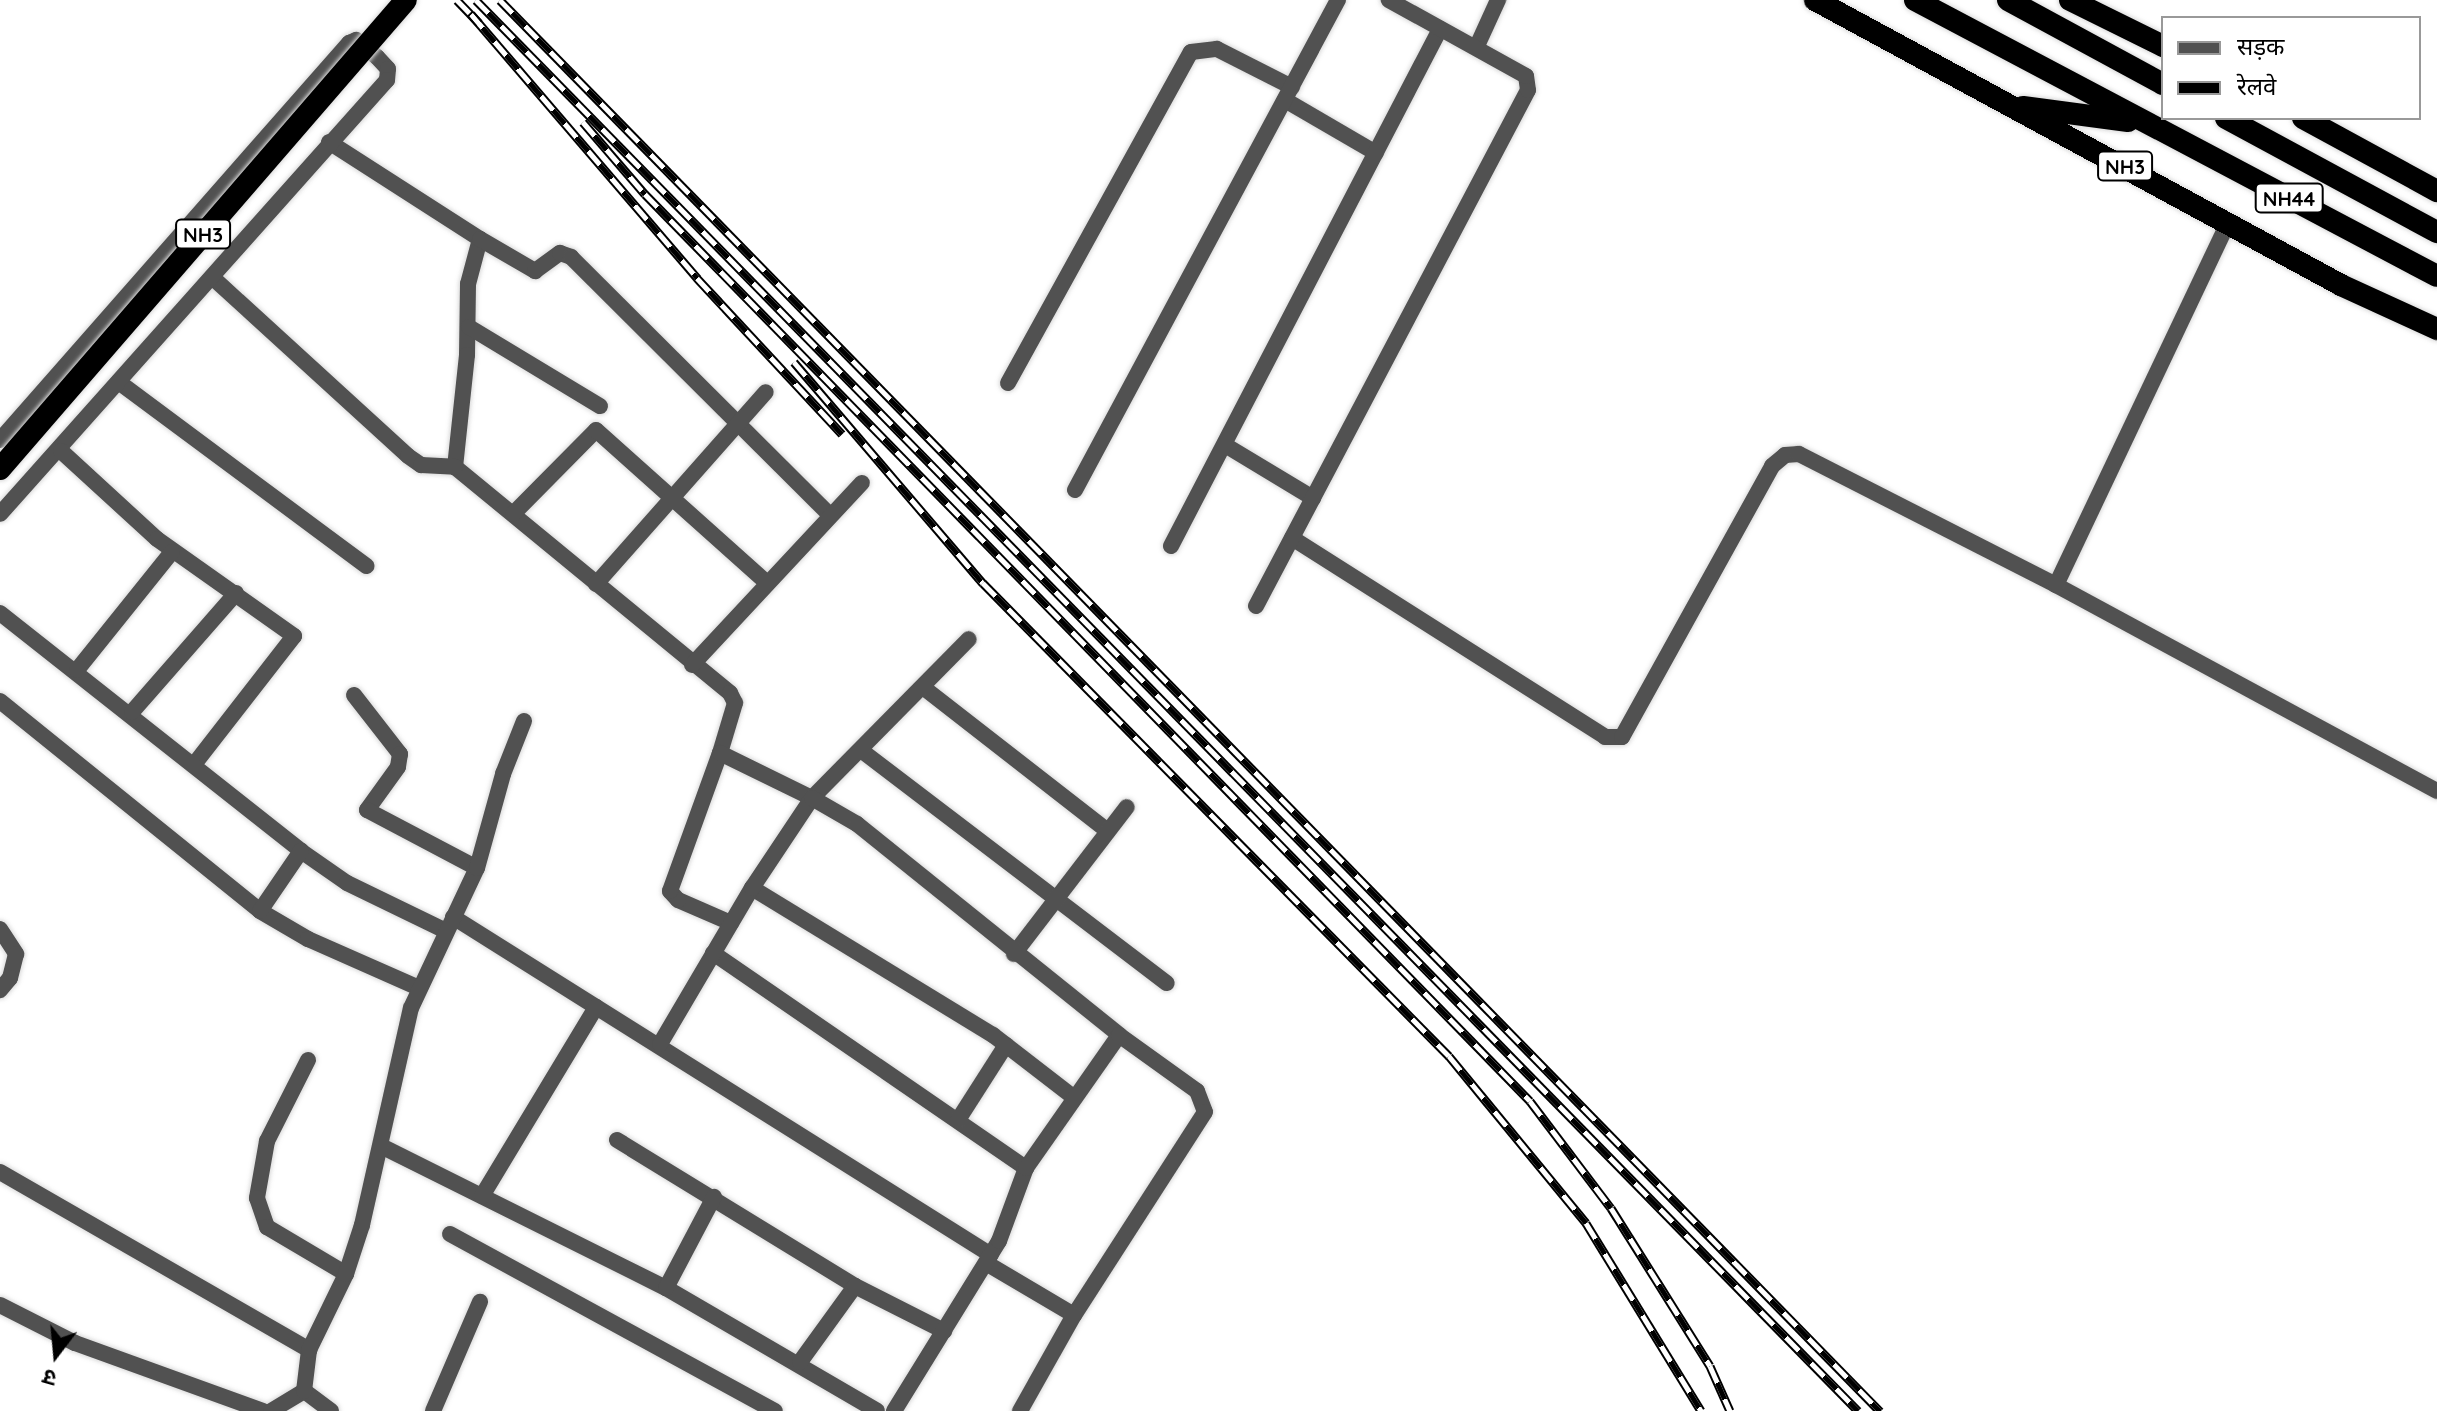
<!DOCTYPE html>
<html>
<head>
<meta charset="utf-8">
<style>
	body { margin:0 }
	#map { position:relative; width:2437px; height:1411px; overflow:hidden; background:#fff; font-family:Quicksand,"Noto Sans Devanagari",sans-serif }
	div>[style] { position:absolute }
	.roads { filter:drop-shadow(0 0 2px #dbdbdb) drop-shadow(0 0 2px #dbdbdb) }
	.minor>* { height:16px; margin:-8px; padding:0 8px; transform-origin:8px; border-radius:8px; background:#515151 }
	.trunk>* { height:22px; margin:-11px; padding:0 11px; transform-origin:11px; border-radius:11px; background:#000 }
	.rail>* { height:9px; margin-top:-4.5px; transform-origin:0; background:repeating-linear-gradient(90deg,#fff 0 18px,#000 0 36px); box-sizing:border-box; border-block:2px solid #000 }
	.bridges { filter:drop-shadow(0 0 2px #dbdbdb) drop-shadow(0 0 2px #dbdbdb) }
	.trunk-bridge>* { height:22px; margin:-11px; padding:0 11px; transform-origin:11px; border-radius:11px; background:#000 }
	span { translate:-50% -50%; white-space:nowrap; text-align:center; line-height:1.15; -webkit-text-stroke:6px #fff; paint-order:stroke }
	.shield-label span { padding:2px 6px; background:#fff; border:2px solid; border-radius:6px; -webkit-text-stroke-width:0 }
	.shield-label { font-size:20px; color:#000; font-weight:700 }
	.legend { position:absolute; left:2161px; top:16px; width:260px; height:104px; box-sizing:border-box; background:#fff; border:2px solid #999; margin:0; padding:10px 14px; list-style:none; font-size:24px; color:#000 }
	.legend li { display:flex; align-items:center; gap:16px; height:40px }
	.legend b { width:40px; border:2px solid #999 }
	.north { position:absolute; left:16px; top:1315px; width:80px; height:80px; -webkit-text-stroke:6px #fff; paint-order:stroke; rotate:196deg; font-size:22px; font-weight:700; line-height:32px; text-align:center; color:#000 }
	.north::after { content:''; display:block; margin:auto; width:28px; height:36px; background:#000; clip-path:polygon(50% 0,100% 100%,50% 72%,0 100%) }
</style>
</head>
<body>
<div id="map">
	<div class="roads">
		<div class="minor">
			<div style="left:1477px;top:46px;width:51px;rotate:-65.5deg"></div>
			<div style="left:1285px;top:100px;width:105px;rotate:30.2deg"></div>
			<div style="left:329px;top:142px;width:179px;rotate:32.7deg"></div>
			<div style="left:480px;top:239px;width:47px;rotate:104.9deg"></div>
			<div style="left:468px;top:284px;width:71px;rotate:90.8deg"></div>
			<div style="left:467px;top:355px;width:113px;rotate:96.1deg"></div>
			<div style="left:455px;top:467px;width:356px;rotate:39.4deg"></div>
			<div style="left:730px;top:693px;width:11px;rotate:63deg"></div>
			<div style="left:735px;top:703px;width:52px;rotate:106.7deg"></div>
			<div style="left:480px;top:239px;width:64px;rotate:30.2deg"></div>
			<div style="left:535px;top:271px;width:31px;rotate:-36deg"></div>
			<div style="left:560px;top:253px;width:12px;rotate:20deg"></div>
			<div style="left:571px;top:257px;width:364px;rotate:44.9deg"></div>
			<div style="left:212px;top:277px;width:265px;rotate:42.4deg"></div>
			<div style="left:408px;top:456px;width:16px;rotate:35deg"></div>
			<div style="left:421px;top:465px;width:34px;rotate:3deg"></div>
			<div style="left:469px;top:327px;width:153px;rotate:31.1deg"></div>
			<div style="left:120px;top:383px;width:307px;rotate:36.6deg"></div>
			<div style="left:1008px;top:383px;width:378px;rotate:-61.1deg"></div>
			<div style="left:1191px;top:52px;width:26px;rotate:-7deg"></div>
			<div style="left:1217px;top:49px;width:84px;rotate:26.9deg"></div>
			<div style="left:0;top:440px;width:529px;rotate:-48.68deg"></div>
			<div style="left:349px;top:43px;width:8px;rotate:-23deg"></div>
			<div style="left:356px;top:40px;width:27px;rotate:39deg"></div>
			<div style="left:377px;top:57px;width:16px;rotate:47deg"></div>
			<div style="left:388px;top:69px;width:11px;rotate:95deg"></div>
			<div style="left:387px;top:80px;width:581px;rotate:131.72deg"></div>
			<div style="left:1225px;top:445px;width:103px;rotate:31.1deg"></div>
			<div style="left:61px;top:451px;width:130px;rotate:42.5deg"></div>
			<div style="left:157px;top:539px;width:168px;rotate:35.3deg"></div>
			<div style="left:294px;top:636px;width:161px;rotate:127.9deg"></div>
			<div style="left:1075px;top:490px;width:556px;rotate:-61.78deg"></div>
			<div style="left:513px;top:514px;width:118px;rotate:-45.3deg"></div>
			<div style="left:596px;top:430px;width:228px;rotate:41.8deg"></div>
			<div style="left:1292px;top:538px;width:371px;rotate:32.4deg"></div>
			<div style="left:1605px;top:737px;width:17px"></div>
			<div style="left:1622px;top:737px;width:310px;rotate:-61deg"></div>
			<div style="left:1772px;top:466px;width:17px;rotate:-40deg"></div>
			<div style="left:1785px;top:455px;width:14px;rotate:-4deg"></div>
			<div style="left:1799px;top:454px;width:288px;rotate:27deg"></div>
			<div style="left:2056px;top:585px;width:433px;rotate:28.4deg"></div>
			<div style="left:1171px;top:546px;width:583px;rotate:-62.51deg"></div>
			<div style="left:596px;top:584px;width:256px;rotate:-48.5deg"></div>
			<div style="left:2056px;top:585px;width:402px;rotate:-64.6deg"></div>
			<div style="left:1256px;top:606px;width:583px;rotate:-62.2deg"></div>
			<div style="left:1528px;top:90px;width:14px;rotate:-98deg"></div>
			<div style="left:1526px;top:76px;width:157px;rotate:-151deg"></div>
			<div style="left:0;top:613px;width:384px;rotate:38.3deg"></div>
			<div style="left:301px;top:851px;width:56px;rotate:34.8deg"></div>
			<div style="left:347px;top:883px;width:110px;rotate:25.9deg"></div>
			<div style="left:692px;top:665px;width:249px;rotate:-47deg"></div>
			<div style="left:77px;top:670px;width:151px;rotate:-51.2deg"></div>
			<div style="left:924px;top:688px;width:233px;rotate:37.9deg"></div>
			<div style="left:354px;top:695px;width:75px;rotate:52.1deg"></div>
			<div style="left:400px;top:754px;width:13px;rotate:99deg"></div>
			<div style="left:398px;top:767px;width:53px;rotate:125.8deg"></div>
			<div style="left:367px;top:810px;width:124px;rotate:27.8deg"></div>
			<div style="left:0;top:701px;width:334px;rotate:38.9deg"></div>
			<div style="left:260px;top:911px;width:56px;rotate:30.3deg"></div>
			<div style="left:308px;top:939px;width:121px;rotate:23.8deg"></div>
			<div style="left:132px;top:712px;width:158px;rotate:-48.8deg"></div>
			<div style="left:862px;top:751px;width:383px;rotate:37.3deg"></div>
			<div style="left:752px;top:888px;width:282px;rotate:31.4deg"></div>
			<div style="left:993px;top:1035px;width:100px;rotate:37.7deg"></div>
			<div style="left:260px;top:911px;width:73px;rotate:-55.7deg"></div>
			<div style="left:453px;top:917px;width:635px;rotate:32.14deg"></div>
			<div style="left:731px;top:923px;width:58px;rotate:-156.5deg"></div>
			<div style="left:678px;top:900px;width:12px;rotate:-132deg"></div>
			<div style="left:670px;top:891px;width:147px;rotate:-70.1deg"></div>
			<div style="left:720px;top:753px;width:102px;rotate:26.1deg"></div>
			<div style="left:812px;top:798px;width:223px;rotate:-45.4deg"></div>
			<div style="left:0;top:929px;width:30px;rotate:57deg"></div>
			<div style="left:16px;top:954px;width:25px;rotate:104deg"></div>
			<div style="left:10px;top:978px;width:16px;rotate:130deg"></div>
			<div style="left:713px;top:953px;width:380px;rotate:34.5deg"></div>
			<div style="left:1014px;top:954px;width:185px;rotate:-52.5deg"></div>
			<div style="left:660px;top:1044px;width:181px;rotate:-59.5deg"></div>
			<div style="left:752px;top:888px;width:108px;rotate:-56.3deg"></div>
			<div style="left:812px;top:798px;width:52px;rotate:30deg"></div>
			<div style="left:857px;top:824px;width:336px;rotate:38.8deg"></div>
			<div style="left:308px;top:1060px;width:91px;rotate:116.8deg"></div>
			<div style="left:267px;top:1141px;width:58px;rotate:100deg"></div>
			<div style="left:257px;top:1198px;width:31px;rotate:71deg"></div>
			<div style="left:267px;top:1227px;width:92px;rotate:30.7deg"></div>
			<div style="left:958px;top:1120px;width:89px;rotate:-57.4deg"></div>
			<div style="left:617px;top:1140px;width:279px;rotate:31.5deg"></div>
			<div style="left:383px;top:1147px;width:316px;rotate:26.5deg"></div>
			<div style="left:666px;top:1288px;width:244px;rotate:30.2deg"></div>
			<div style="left:0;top:1172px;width:357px;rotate:29.9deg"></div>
			<div style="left:482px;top:1196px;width:221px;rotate:-58.9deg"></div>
			<div style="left:450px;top:1234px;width:370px;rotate:28.6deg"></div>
			<div style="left:986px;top:1263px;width:102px;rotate:30.6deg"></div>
			<div style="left:666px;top:1288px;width:103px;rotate:-62.2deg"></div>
			<div style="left:0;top:1305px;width:84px;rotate:26.9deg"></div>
			<div style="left:75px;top:1343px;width:200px;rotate:19.9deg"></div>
			<div style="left:800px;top:1362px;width:94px;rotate:-54.1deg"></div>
			<div style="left:855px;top:1286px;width:100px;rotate:26.8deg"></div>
			<div style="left:271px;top:1411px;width:39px;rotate:-31deg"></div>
			<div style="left:331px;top:1411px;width:34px;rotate:-143deg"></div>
			<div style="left:304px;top:1391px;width:41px;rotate:-83deg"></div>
			<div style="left:309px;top:1350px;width:85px;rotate:-64deg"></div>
			<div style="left:346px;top:1274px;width:52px;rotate:-71.9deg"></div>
			<div style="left:362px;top:1225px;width:222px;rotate:-77.3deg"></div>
			<div style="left:411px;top:1008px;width:155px;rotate:-64.8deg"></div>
			<div style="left:477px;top:868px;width:98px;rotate:-74.5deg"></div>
			<div style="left:503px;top:774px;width:57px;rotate:-68.4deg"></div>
			<div style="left:433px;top:1411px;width:119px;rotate:-66.7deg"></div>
			<div style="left:894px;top:1411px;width:200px;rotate:-58.3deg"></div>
			<div style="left:999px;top:1241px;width:78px;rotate:-69.7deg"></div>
			<div style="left:1026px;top:1168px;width:162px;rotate:-55deg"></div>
			<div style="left:1119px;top:1035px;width:96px;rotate:35.7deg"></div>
			<div style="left:1197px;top:1091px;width:22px;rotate:69deg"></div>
			<div style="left:1205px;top:1112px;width:242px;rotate:122.8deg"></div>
			<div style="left:1074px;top:1315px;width:110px;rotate:119.4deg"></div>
		</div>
		<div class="trunk">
			<div style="left:1815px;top:0;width:598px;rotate:28.45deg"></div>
			<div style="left:2341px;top:285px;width:106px;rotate:24.6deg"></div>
			<div style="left:1915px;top:0;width:590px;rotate:27.87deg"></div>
			<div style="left:2008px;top:0;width:176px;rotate:28.5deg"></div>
			<div style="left:2070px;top:0;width:104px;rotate:26.3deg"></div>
			<div style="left:2023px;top:107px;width:106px;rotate:7.6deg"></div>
			<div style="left:2226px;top:118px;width:240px;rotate:28.4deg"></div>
			<div style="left:2303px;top:118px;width:153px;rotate:28.6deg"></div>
		</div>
	</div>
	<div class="rail">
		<div style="left:457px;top:0;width:32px;rotate:46deg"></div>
		<div style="left:476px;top:0;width:1975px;rotate:45.59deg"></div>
		<div style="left:500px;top:0;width:1974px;rotate:45.64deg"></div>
		<div style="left:471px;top:14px;width:348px;rotate:49.4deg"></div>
		<div style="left:697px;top:278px;width:213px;rotate:47.1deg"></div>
		<div style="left:583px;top:122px;width:95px;rotate:49.3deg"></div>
		<div style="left:645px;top:194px;width:1267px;rotate:45.7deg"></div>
		<div style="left:1530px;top:1101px;width:134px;rotate:52.9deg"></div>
		<div style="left:1611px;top:1208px;width:186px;rotate:57.9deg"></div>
		<div style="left:1710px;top:1366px;width:49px;rotate:66deg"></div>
		<div style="left:794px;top:362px;width:291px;rotate:49.5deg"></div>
		<div style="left:983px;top:583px;width:664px;rotate:45.43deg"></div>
		<div style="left:1449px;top:1056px;width:216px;rotate:50.6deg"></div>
		<div style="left:1586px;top:1223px;width:220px;rotate:58.5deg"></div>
	</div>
	<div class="bridges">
		<div class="trunk-bridge">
			<div style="left:0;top:469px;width:620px;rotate:-49.12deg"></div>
		</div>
	</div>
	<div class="shield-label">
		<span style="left:2125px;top:166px">NH3</span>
		<span style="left:2289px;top:198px">NH44</span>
		<span style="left:203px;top:234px">NH3</span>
	</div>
	<ul class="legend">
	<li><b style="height:10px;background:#515151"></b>सड़क</li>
	<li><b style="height:10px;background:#000"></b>रेलवे</li>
	</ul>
	<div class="north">उ</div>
</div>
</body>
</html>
